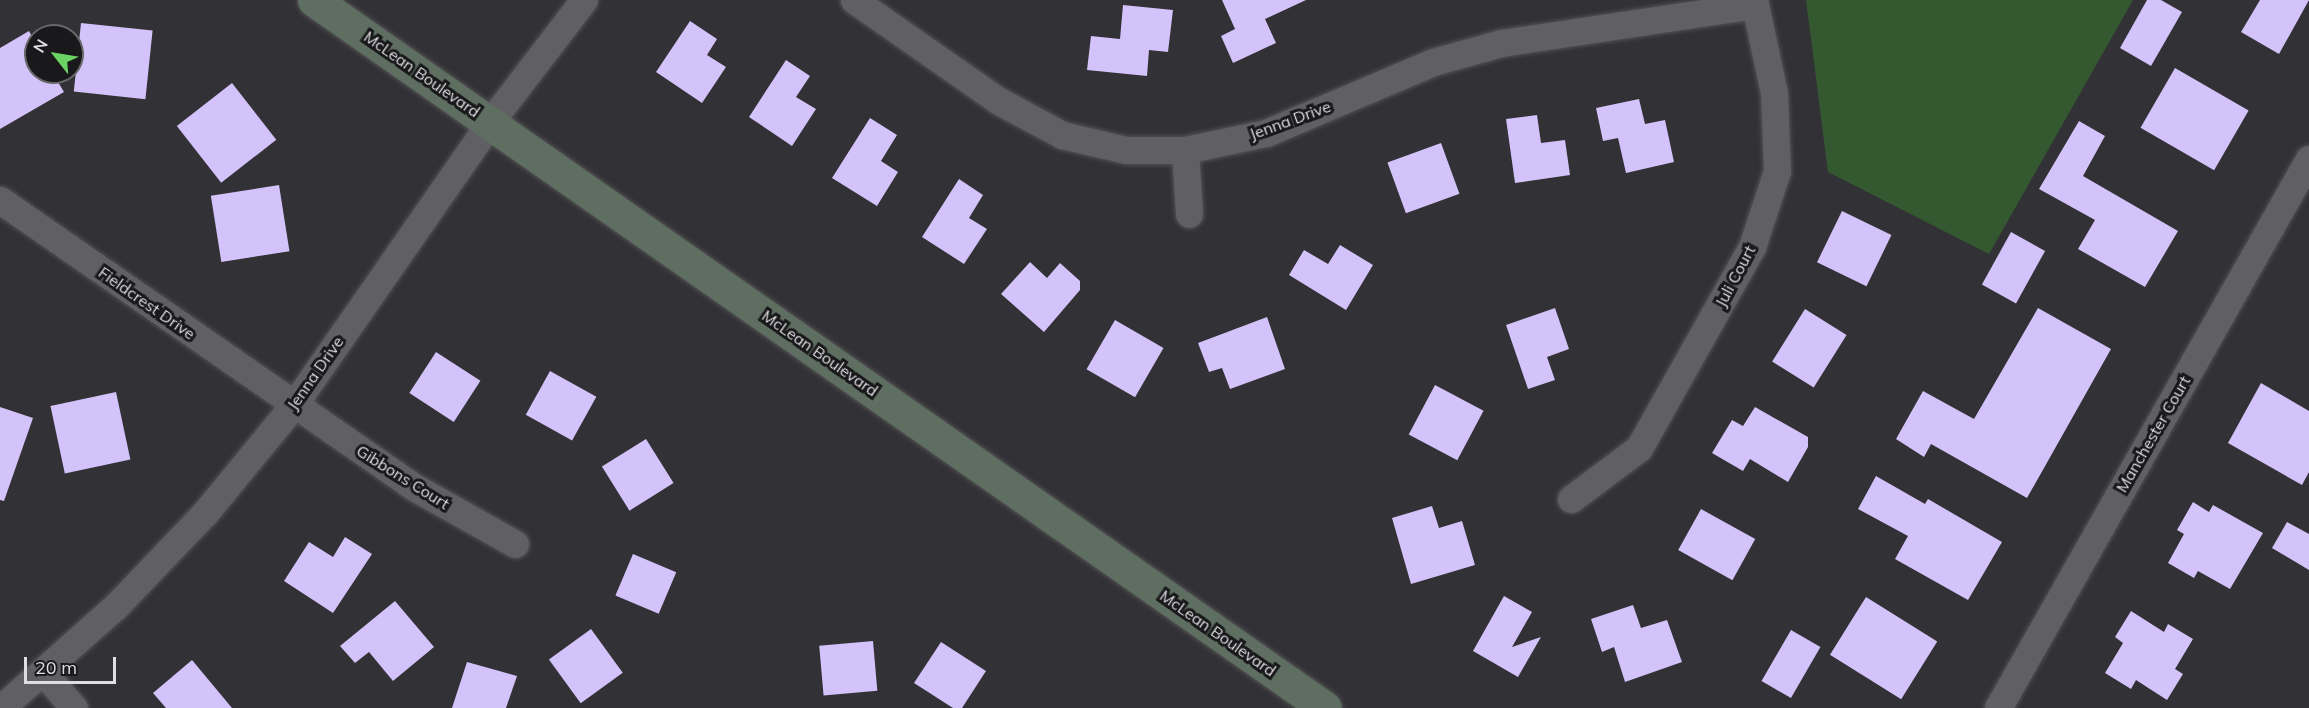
<!DOCTYPE html>
<html>
<head>
<meta charset="utf-8">
<style>
	body { margin:0 }
	#map { position:relative; width:2309px; height:708px; overflow:hidden; background:#323135; font-family:Mulish,sans-serif }
	div>[style] { position:absolute }
	.green>* { inset:0; background:#345931 }
	.building>* { inset:0; background:#d3c3fa; transform-origin:0 0 }
	.roads { filter:drop-shadow(0 0 2px #515053) drop-shadow(0 0 2px #515053) }
	.street>* { height:27px; margin:-13.5px; padding:0 13.5px; transform-origin:13.5px; border-radius:13.5px; background:#605f64 }
	.secondary>* { height:33px; margin:-16.5px; padding:0 16.5px; transform-origin:16.5px; border-radius:16.5px; background:#5e6e60 }
	span { translate:-50% -50%; white-space:nowrap; text-align:center; line-height:1.15; -webkit-text-stroke:6px #19191b; paint-order:stroke }
	.street-label { font-size:16px; color:#dfdee1 }
	.north { position:absolute; left:24px; top:24px; width:60px; height:60px; box-sizing:border-box; background:#19191b; border:2px solid #68686a; border-radius:50%; rotate:301deg; font-size:16px; font-weight:700; line-height:24px; text-align:center; color:#dfdee1 }
	.north::after { content:''; display:block; margin:auto; width:21px; height:27px; background:#6ad363; clip-path:polygon(50% 0,100% 100%,50% 72%,0 100%) }
	.scale { position:absolute; left:24px; top:657px; width:92px; height:27px; box-sizing:border-box; border:3px solid #dfdee1; border-top:0; padding-left:8px; font-size:18px; line-height:21px; white-space:nowrap; color:#dfdee1; -webkit-text-stroke:4px #19191b; paint-order:stroke }
</style>
</head>
<body>
<div id="map">
	<div class="green">
		<div style="clip-path:polygon(1806px 0,2133px 0,1989px 254px,1828px 172px)"></div>
	</div>
	<div class="building">
		<div style="clip-path:polygon(1222px 0,1306px 0,1265px 19px,1276px 43px,1233px 63px,1221px 36px,1235px 29px)"></div>
		<div style="clip-path:polygon(2147px 0,2161px 0,2182px 12px,2151px 66px,2120px 48px)"></div>
		<div style="clip-path:polygon(2260px 0,2309px 0,2279px 54px,2241px 32px)"></div>
		<div style="clip-path:polygon(1123px 5px,1173px 10px,1168px 52px,1149px 50px,1147px 76px,1087px 70px,1091px 36px,1120px 39px)"></div>
		<div style="clip-path:polygon(690px 21px,717px 39px,707px 55px,726px 67px,702px 103px,656px 72px)"></div>
		<div style="left:81px;top:23px;width:72px;height:69px;rotate:6deg"></div>
		<div style="clip-path:polygon(29px 31px,36px 44px,36px 72px,52px 72px,64px 92px,0 129px,0 48px)"></div>
		<div style="clip-path:polygon(786px 60px,810px 76px,796px 97px,816px 109px,792px 146px,749px 117px)"></div>
		<div style="left:2175px;top:68px;width:85px;height:69px;rotate:30deg"></div>
		<div style="left:232px;top:83px;width:72px;height:70px;rotate:52deg"></div>
		<div style="clip-path:polygon(1639px 99px,1645px 124px,1665px 120px,1674px 162px,1626px 173px,1618px 138px,1603px 141px,1596px 108px)"></div>
		<div style="clip-path:polygon(1537px 115px,1541px 143px,1565px 140px,1570px 175px,1515px 183px,1506px 119px)"></div>
		<div style="clip-path:polygon(870px 118px,897px 135px,881px 161px,898px 172px,877px 206px,832px 178px)"></div>
		<div style="clip-path:polygon(2079px 121px,2105px 136px,2083px 176px,2178px 231px,2145px 287px,2078px 249px,2095px 220px,2039px 189px)"></div>
		<div style="left:1441px;top:143px;width:54px;height:57px;rotate:70deg"></div>
		<div style="clip-path:polygon(959px 179px,983px 195px,969px 218px,987px 229px,964px 264px,922px 237px)"></div>
		<div style="left:279px;top:185px;width:67px;height:69px;rotate:81deg"></div>
		<div style="left:1842px;top:211px;width:55px;height:57px;rotate:26deg"></div>
		<div style="left:2011px;top:232px;width:39px;height:60px;rotate:29deg"></div>
		<div style="clip-path:polygon(1340px 245px,1373px 265px,1346px 310px,1289px 275px,1304px 250px,1328px 264px)"></div>
		<div style="clip-path:polygon(1030px 262px,1047px 278px,1060px 263px,1080px 281px,1080px 290px,1044px 332px,1001px 294px)"></div>
		<div style="clip-path:polygon(1555px 308px,1569px 349px,1547px 357px,1555px 380px,1528px 389px,1506px 325px)"></div>
		<div style="clip-path:polygon(2038px 308px,2111px 349px,2027px 498px,1931px 444px,1924px 457px,1896px 439px,1923px 391px,1974px 419px)"></div>
		<div style="left:1805px;top:309px;width:49px;height:62px;rotate:32deg"></div>
		<div style="clip-path:polygon(1267px 317px,1285px 369px,1230px 389px,1222px 368px,1209px 372px,1198px 343px)"></div>
		<div style="left:1115px;top:320px;width:56px;height:57px;rotate:30deg"></div>
		<div style="left:436px;top:352px;width:53px;height:49px;rotate:33deg"></div>
		<div style="left:550px;top:371px;width:53px;height:50px;rotate:29deg"></div>
		<div style="clip-path:polygon(2261px 383px,2309px 411px,2309px 472px,2302px 485px,2228px 443px)"></div>
		<div style="left:1435px;top:385px;width:55px;height:56px;rotate:28deg"></div>
		<div style="left:116px;top:392px;width:69px;height:67px;rotate:78deg"></div>
		<div style="clip-path:polygon(0 407px,33px 418px,4px 501px,0 500px)"></div>
		<div style="clip-path:polygon(1755px 407px,1808px 437px,1808px 447px,1788px 482px,1750px 459px,1743px 471px,1712px 453px,1732px 420px,1743px 426px)"></div>
		<div style="left:646px;top:439px;width:52px;height:52px;rotate:58deg"></div>
		<div style="clip-path:polygon(1876px 476px,1925px 504px,1928px 499px,2002px 542px,1968px 600px,1895px 559px,1908px 536px,1858px 509px)"></div>
		<div style="clip-path:polygon(2193px 502px,2209px 512px,2213px 505px,2263px 533px,2230px 589px,2198px 571px,2194px 578px,2168px 563px,2184px 534px,2177px 530px)"></div>
		<div style="clip-path:polygon(1432px 506px,1439px 528px,1462px 521px,1475px 565px,1411px 584px,1392px 518px)"></div>
		<div style="left:1701px;top:509px;width:62px;height:47px;rotate:29deg"></div>
		<div style="clip-path:polygon(2287px 522px,2309px 534px,2309px 570px,2272px 548px)"></div>
		<div style="clip-path:polygon(345px 537px,372px 554px,333px 613px,284px 581px,309px 542px,333px 557px)"></div>
		<div style="left:633px;top:554px;width:47px;height:45px;rotate:23deg"></div>
		<div style="clip-path:polygon(1504px 596px,1532px 612px,1512px 647px,1541px 637px,1518px 677px,1473px 651px)"></div>
		<div style="left:1866px;top:597px;width:84px;height:68px;rotate:32deg"></div>
		<div style="clip-path:polygon(395px 601px,434px 647px,393px 681px,369px 652px,355px 663px,340px 646px)"></div>
		<div style="clip-path:polygon(1633px 605px,1641px 628px,1667px 620px,1682px 662px,1625px 682px,1614px 647px,1602px 652px,1591px 619px)"></div>
		<div style="clip-path:polygon(2131px 611px,2164px 632px,2168px 624px,2193px 639px,2175px 669px,2183px 674px,2167px 700px,2136px 680px,2131px 689px,2105px 673px,2123px 643px,2115px 637px)"></div>
		<div style="left:591px;top:629px;width:54px;height:52px;rotate:54deg"></div>
		<div style="left:1791px;top:630px;width:34px;height:59px;rotate:30deg"></div>
		<div style="left:873px;top:641px;width:50px;height:54px;rotate:85deg"></div>
		<div style="clip-path:polygon(941px 642px,986px 671px,962px 708px,953px 708px,914px 683px)"></div>
		<div style="clip-path:polygon(192px 660px,232px 708px,166px 708px,153px 693px)"></div>
		<div style="clip-path:polygon(467px 662px,517px 676px,506px 708px,452px 708px)"></div>
	</div>
	<div class="roads">
		<div class="street">
			<div style="left:854px;top:0;width:177px;rotate:34.9deg"></div>
			<div style="left:999px;top:101px;width:72px;rotate:28.4deg"></div>
			<div style="left:1062px;top:135px;width:66px;rotate:13.2deg"></div>
			<div style="left:1126px;top:150px;width:59px"></div>
			<div style="left:1185px;top:150px;width:83px;rotate:-11.9deg"></div>
			<div style="left:1266px;top:133px;width:181px;rotate:-23deg"></div>
			<div style="left:1433px;top:62px;width:71px;rotate:-15.6deg"></div>
			<div style="left:1501px;top:43px;width:257px;rotate:-8.5deg"></div>
			<div style="left:1185px;top:150px;width:64px;rotate:86.4deg"></div>
			<div style="left:0;top:200px;width:504px;rotate:34.73deg"></div>
			<div style="left:414px;top:487px;width:116px;rotate:29.4deg"></div>
			<div style="left:1571px;top:499px;width:85px;rotate:-36.9deg"></div>
			<div style="left:1639px;top:448px;width:231px;rotate:-60.7deg"></div>
			<div style="left:1752px;top:247px;width:80px;rotate:-71.8deg"></div>
			<div style="left:1777px;top:171px;width:78px;rotate:-92.2deg"></div>
			<div style="left:1774px;top:93px;width:95px;rotate:-102.1deg"></div>
			<div style="left:44px;top:673px;width:46px;rotate:49.4deg"></div>
			<div style="left:1px;top:708px;width:154px;rotate:-41.6deg"></div>
			<div style="left:116px;top:606px;width:129px;rotate:-46.3deg"></div>
			<div style="left:205px;top:513px;width:139px;rotate:-50.6deg"></div>
			<div style="left:293px;top:406px;width:347px;rotate:-55.2deg"></div>
			<div style="left:491px;top:121px;width:153px;rotate:-52.5deg"></div>
			<div style="left:1998px;top:708px;width:631px;rotate:-60.47deg"></div>
		</div>
		<div class="secondary">
			<div style="left:314px;top:0;width:1234px;rotate:35deg"></div>
		</div>
	</div>
	<div class="street-label">
		<span style="left:422px;top:74px;rotate:35deg">McLean Boulevard</span>
		<span style="left:1290px;top:120px;rotate:-20deg">Jenna Drive</span>
		<span style="left:1735px;top:276px;rotate:-62deg">Juli Court</span>
		<span style="left:147px;top:303px;rotate:35deg">Fieldcrest Drive</span>
		<span style="left:820px;top:353px;rotate:35deg">McLean Boulevard</span>
		<span style="left:315px;top:373px;rotate:-55deg">Jenna Drive</span>
		<span style="left:2153px;top:434px;rotate:-60deg">Manchester Court</span>
		<span style="left:403px;top:477px;rotate:32deg">Gibbons Court</span>
		<span style="left:1218px;top:633px;rotate:35deg">McLean Boulevard</span>
	</div>
	<div class="north">N</div>
	<div class="scale">20 m</div>
</div>
</body>
</html>
